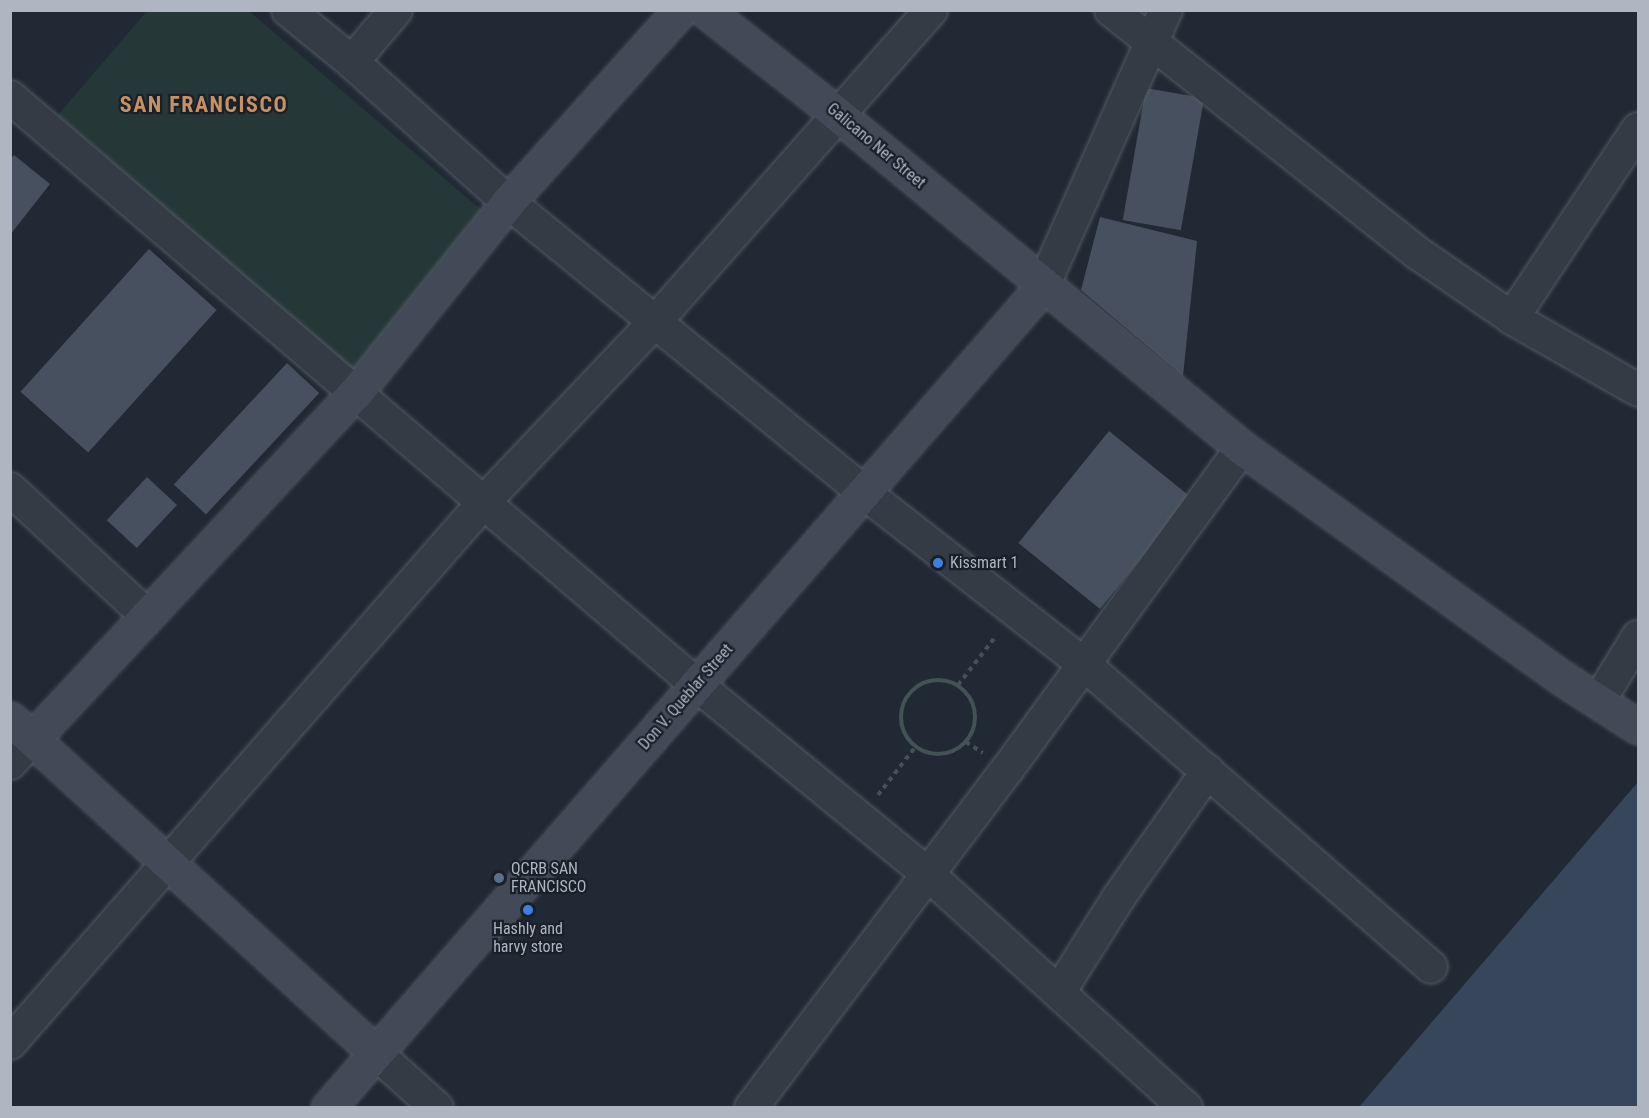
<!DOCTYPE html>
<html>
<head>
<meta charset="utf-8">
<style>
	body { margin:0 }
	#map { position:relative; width:1649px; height:1118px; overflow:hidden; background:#212934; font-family:"Roboto Condensed",sans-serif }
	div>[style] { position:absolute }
	.green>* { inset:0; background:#263737 }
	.water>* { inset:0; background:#38465c }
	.building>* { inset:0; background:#47505e; transform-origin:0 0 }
	.path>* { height:4px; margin-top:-2px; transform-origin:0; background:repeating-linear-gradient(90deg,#425255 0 4.5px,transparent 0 9px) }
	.path>.ring { margin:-2px; padding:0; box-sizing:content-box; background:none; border:4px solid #425255; border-radius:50% }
	.roads { filter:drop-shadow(0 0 2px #525963) drop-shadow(0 0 2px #525963) }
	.street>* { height:32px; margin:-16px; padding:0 16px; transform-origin:16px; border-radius:16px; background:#343b45 }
	.secondary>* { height:33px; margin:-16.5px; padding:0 16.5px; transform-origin:16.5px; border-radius:16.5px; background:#424a58 }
	.dots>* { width:16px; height:16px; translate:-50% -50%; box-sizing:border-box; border:3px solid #1a202a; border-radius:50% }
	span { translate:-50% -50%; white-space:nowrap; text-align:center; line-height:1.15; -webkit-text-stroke:4.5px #1a202a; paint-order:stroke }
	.street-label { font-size:16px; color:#aeb6c2 }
	.poi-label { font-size:16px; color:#aeb6c2 }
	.left { translate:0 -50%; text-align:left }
	.district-label { font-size:22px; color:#c99162; font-weight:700; letter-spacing:1.5px }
	.frame { position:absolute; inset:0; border:12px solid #aeb6c2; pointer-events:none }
</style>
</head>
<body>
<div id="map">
	<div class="green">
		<div style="clip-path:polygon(147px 11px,249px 11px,493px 220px,355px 373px,58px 115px)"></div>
	</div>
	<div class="water">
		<div style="clip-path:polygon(1638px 782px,1638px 1107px,1359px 1107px)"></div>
	</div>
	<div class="building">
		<div style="left:1146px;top:88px;width:59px;height:134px;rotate:10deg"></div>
		<div style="clip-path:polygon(14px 155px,50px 184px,10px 235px,10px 160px)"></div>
		<div style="clip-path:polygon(1100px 217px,1197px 241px,1183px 376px,1081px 290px)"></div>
		<div style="left:149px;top:249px;width:91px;height:192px;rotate:42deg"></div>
		<div style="left:287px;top:363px;width:44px;height:166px;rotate:43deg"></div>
		<div style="left:1109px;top:431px;width:105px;height:144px;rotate:39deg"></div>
		<div style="left:147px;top:477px;width:41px;height:59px;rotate:43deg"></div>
	</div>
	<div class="path">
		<div class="ring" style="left:901px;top:680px;width:70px;height:70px"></div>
		<div style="left:958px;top:685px;width:62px;rotate:-52.2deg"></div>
		<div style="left:966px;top:742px;width:20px;rotate:33deg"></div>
		<div style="left:878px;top:795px;width:62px;rotate:-52.2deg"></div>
	</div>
	<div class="roads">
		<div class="street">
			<div style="left:288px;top:10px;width:82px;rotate:39.1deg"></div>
			<div style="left:352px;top:62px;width:210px;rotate:41.9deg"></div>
			<div style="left:508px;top:202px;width:462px;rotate:39.2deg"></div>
			<div style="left:866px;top:494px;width:278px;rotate:38deg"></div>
			<div style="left:1085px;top:665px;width:459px;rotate:41.1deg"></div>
			<div style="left:1111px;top:10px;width:393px;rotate:38.4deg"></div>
			<div style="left:1419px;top:254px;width:113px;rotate:34.5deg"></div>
			<div style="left:1512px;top:318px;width:145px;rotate:29.7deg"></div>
			<div style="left:352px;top:62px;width:68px;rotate:-49.8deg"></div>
			<div style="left:10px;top:97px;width:904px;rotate:40.56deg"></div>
			<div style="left:697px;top:685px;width:300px;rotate:39.3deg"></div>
			<div style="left:929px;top:875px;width:347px;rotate:42.2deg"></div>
			<div style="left:1043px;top:286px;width:302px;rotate:-66deg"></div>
			<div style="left:1512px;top:318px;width:227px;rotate:-56.3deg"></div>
			<div style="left:10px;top:489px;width:187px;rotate:42.8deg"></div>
			<div style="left:1600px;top:699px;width:73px;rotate:-58.5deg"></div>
			<div style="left:10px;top:763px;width:34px;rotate:-47deg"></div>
			<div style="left:1059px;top:992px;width:112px;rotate:-57.7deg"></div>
			<div style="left:1119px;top:897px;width:154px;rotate:-54.8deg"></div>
			<div style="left:10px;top:1043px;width:719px;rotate:-48.78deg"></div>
			<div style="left:484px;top:502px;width:250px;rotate:-46.5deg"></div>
			<div style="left:656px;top:321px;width:415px;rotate:-48.5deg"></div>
			<div style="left:376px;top:1053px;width:82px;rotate:42deg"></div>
			<div style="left:751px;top:1108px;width:424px;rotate:-52.9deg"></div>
			<div style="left:1007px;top:770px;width:399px;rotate:-53.9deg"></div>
		</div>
		<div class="secondary">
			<div style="left:705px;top:10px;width:168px;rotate:38.2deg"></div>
			<div style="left:837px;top:114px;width:525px;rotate:39.51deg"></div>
			<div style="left:1242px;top:448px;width:394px;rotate:35.7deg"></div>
			<div style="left:1562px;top:678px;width:90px;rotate:32.8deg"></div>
			<div style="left:10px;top:719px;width:495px;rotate:42.4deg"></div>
			<div style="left:33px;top:738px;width:473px;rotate:-47deg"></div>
			<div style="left:356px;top:392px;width:243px;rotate:-51.3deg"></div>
			<div style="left:508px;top:202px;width:258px;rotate:-48.1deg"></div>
			<div style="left:328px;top:1108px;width:1089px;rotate:-48.98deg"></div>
		</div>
	</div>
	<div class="dots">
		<div style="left:938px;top:563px;background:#3f7fe0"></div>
		<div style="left:499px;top:878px;background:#5c6f8a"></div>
		<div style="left:528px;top:910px;background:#3f7fe0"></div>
	</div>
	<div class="street-label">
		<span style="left:876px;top:146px;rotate:40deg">Galicano Ner Street</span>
		<span style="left:686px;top:697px;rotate:-49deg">Don V. Queblar Street</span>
	</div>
	<div class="poi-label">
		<span class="left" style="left:950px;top:563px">Kissmart 1</span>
		<span class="left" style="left:511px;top:878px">QCRB SAN<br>FRANCISCO</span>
		<span style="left:528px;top:938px">Hashly and<br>harvy store</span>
	</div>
	<div class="district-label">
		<span style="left:204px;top:105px">SAN FRANCISCO</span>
	</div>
	<div class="frame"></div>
</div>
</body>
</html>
